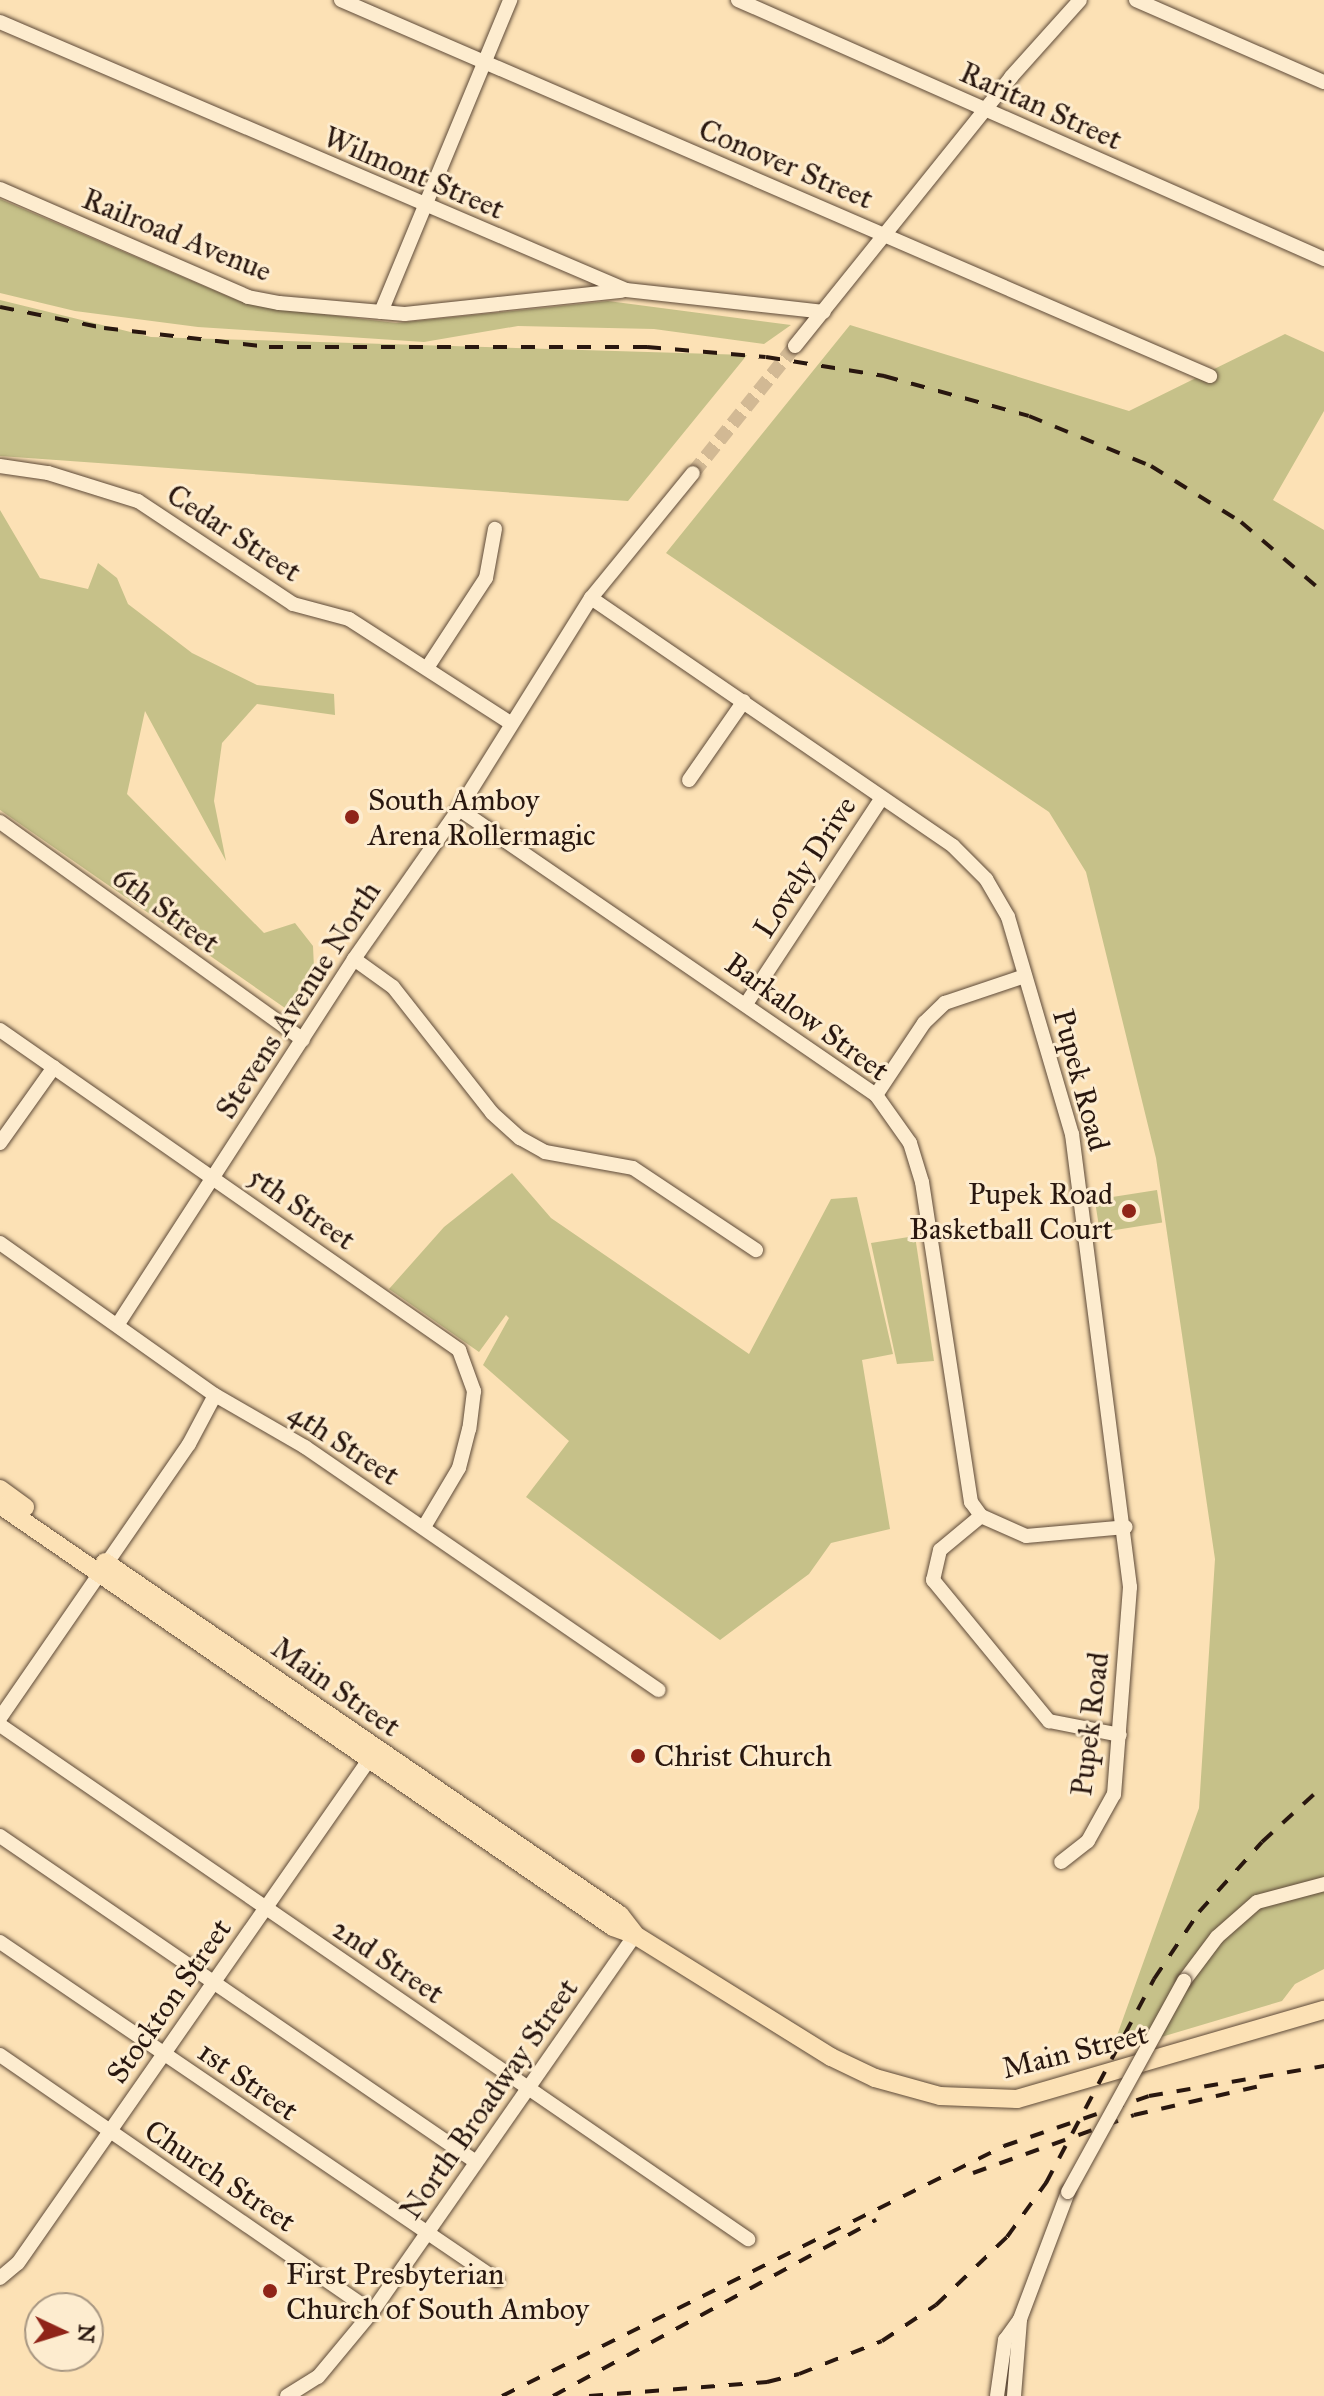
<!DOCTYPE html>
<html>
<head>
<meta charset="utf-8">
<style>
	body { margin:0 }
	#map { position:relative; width:1324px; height:2396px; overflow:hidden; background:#fce1b5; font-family:"IM FELL Great Primer",serif }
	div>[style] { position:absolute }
	.green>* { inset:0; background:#c6c189; transform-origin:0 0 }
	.minor-tunnel>* { height:14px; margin-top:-7px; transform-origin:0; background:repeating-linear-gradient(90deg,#d2b994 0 14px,transparent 0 21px) }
	.roads { filter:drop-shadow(0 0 2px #5e4a38) drop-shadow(0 0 2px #5e4a38) }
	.minor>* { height:14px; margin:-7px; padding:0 7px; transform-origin:7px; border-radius:7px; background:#fdeccf }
	.major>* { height:18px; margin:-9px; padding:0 9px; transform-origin:9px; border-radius:9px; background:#fce1b5 }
	.rail>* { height:4px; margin-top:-2px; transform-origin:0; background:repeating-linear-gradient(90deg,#29170f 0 14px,transparent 0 28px) }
	.bridges { filter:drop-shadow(0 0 2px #5e4a38) drop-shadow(0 0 2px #5e4a38) }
	.minor-bridge>* { height:14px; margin:-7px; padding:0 7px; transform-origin:7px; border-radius:7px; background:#fdeccf }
	.dots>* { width:22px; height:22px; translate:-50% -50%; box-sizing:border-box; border:4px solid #fdeccf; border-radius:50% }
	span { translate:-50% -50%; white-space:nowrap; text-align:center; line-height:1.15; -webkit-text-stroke:6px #fdeccf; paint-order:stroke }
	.street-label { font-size:30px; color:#29170f }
	.poi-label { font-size:30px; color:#29170f }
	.left { translate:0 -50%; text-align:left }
	.right { translate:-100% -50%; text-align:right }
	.north { position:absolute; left:24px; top:2292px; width:80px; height:80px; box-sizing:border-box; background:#fdeccf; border:2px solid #a89782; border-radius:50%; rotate:94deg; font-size:22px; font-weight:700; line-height:32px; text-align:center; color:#29170f }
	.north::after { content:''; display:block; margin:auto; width:28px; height:36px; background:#8f2418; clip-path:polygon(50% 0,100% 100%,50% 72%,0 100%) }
</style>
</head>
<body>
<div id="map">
	<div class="green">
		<div style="clip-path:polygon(0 199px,239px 301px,280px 309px,396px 323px,608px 301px,791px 325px,764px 344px,654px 329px,518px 326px,424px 342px,198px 327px,75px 311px,0 293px)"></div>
		<div style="clip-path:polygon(0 300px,151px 337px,747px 355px,628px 501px,0 456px)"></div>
		<div style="clip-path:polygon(850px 325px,1129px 411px,1285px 334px,1324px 352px,1324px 411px,1273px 500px,1324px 530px,1324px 1969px,1295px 1984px,1282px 2001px,1111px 2052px,1199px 1808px,1215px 1559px,1156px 1158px,1086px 872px,1049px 812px,666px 553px)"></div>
		<div style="clip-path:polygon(0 510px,40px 578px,88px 589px,98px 563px,117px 578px,128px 604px,192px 653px,257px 685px,334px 694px,335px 715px,257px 704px,222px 743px,214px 801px,226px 861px,145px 711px,127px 794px,264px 933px,295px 923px,313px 946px,314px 968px,285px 1008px,0 810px)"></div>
		<div style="clip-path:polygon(512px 1173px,551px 1218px,749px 1354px,831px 1199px,857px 1197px,893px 1354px,862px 1360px,890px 1529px,831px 1543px,809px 1574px,720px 1640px,526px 1497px,569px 1441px,483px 1365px,509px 1318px,506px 1315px,479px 1352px,389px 1289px,444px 1227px)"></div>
		<div style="left:1157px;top:1190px;width:33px;height:63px;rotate:81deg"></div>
		<div style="clip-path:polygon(915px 1236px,934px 1361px,897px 1364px,871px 1243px)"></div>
	</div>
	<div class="minor-tunnel">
		<div style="left:693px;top:473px;width:163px;rotate:-51.2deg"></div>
	</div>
	<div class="roads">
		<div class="minor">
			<div style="left:341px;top:0;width:947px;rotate:23.4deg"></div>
			<div style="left:738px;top:0;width:641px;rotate:23.84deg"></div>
			<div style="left:1136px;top:0;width:205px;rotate:23.6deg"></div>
			<div style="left:0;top:22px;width:681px;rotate:23.18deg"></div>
			<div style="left:626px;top:290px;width:199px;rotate:6.3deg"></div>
			<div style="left:0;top:189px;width:270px;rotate:23.5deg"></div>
			<div style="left:248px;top:297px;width:32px;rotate:11deg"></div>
			<div style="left:279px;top:303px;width:126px;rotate:5deg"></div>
			<div style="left:405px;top:314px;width:218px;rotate:-6.1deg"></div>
			<div style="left:381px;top:312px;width:338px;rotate:-67.5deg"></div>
			<div style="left:795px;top:346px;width:345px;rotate:-51.2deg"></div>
			<div style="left:1011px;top:77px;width:103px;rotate:-48.1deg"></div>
			<div style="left:0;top:466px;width:49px;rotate:8.3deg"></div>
			<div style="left:48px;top:473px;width:94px;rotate:17.3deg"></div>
			<div style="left:138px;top:501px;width:186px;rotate:33.6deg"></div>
			<div style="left:293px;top:604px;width:58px;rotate:15deg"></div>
			<div style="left:349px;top:619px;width:190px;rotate:32.8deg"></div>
			<div style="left:591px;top:598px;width:439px;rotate:34.4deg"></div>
			<div style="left:953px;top:846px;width:47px;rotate:45deg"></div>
			<div style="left:986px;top:879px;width:44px;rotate:59.9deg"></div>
			<div style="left:1008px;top:917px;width:226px;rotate:73.6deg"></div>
			<div style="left:1072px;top:1134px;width:457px;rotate:82.7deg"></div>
			<div style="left:1130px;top:1587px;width:208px;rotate:94.4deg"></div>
			<div style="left:1114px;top:1794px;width:54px;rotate:119deg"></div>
			<div style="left:1088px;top:1841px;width:34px;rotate:142deg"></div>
			<div style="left:427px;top:668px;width:108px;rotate:-56.8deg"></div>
			<div style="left:486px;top:578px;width:50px;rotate:-79.6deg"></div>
			<div style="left:689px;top:780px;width:96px;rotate:-55.2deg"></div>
			<div style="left:459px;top:809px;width:506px;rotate:34.44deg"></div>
			<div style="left:876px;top:1095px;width:59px;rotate:54.7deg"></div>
			<div style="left:910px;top:1143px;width:41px;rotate:72.9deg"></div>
			<div style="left:922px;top:1182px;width:324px;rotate:81.3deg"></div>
			<div style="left:971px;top:1502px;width:17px;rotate:54deg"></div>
			<div style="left:981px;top:1516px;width:49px;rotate:24deg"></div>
			<div style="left:1026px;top:1536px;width:100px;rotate:-5.1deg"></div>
			<div style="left:0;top:822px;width:373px;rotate:35.7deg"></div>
			<div style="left:354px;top:959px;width:48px;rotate:35.7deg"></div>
			<div style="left:393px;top:987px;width:160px;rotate:51.8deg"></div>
			<div style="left:492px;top:1113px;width:38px;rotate:42deg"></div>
			<div style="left:520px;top:1138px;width:29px;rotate:29deg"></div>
			<div style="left:545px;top:1152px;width:89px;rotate:10.3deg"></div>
			<div style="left:633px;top:1168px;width:148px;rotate:33.7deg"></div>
			<div style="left:746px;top:1004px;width:245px;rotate:-56.6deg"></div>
			<div style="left:0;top:1030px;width:560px;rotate:34.88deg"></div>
			<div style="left:459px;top:1350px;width:44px;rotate:69.9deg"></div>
			<div style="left:474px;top:1391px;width:38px;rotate:97deg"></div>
			<div style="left:469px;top:1429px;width:40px;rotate:104.4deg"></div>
			<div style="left:459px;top:1468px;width:69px;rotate:120.7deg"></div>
			<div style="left:876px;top:1095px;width:87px;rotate:-56.3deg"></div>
			<div style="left:924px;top:1023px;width:29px;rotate:-44deg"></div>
			<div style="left:945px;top:1003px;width:84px;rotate:-18.6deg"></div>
			<div style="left:0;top:1143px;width:93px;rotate:-54.6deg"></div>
			<div style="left:0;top:1243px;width:263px;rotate:35.3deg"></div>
			<div style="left:215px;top:1395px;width:104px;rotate:30deg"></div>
			<div style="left:305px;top:1447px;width:429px;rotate:34.5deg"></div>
			<div style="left:118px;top:1324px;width:435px;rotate:-57.1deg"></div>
			<div style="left:354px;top:959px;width:183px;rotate:-55deg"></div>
			<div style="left:459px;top:809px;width:249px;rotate:-58deg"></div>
			<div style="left:591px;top:598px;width:161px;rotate:-50.8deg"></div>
			<div style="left:981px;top:1516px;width:53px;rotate:140.3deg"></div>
			<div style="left:940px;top:1550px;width:31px;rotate:103deg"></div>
			<div style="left:933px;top:1580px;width:183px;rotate:50.6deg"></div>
			<div style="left:1049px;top:1721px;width:72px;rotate:11.2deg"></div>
			<div style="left:0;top:1718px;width:333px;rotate:-55.4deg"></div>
			<div style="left:189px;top:1444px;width:55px;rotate:-62deg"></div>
			<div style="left:0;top:1725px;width:908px;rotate:34.5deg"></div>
			<div style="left:0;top:1836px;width:577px;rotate:34.41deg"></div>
			<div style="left:0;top:1942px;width:601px;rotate:34.22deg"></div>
			<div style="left:1184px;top:1981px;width:55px;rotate:-53.1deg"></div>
			<div style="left:1217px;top:1937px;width:53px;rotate:-41.2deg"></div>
			<div style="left:1257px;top:1902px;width:69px;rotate:-15deg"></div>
			<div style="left:0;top:2055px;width:452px;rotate:34.6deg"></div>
			<div style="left:0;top:2278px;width:23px;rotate:-40deg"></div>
			<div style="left:18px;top:2263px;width:624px;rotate:-55.11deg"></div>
			<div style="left:287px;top:2396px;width:36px;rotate:-32deg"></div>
			<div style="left:318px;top:2377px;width:85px;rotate:-50.3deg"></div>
			<div style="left:372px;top:2312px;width:460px;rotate:-55.1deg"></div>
			<div style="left:997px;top:2396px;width:57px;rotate:-81.9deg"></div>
			<div style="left:1005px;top:2340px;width:26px;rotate:-54deg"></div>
			<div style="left:1020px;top:2319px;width:136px;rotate:-69.3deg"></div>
			<div style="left:1014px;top:2396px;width:77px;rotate:-85.5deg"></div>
		</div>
		<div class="major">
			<div style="left:0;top:1489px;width:31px;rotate:36deg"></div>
			<div style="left:0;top:1505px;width:744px;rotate:34.54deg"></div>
			<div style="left:613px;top:1927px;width:23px;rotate:20deg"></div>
			<div style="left:635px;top:1935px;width:231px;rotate:31.9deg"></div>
			<div style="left:831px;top:2057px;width:49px;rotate:25.5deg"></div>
			<div style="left:875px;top:2078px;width:67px;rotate:15.5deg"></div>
			<div style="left:940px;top:2096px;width:77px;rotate:2.2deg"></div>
			<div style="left:1017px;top:2099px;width:320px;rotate:-16.2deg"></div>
			<div style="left:105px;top:1562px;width:624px;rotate:34.43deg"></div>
			<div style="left:620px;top:1915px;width:23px;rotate:52deg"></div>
		</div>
	</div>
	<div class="rail">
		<div style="left:0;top:307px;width:106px;rotate:11.4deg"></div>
		<div style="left:104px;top:328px;width:166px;rotate:6.6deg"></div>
		<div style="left:269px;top:347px;width:378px"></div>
		<div style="left:647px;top:347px;width:119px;rotate:4.8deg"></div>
		<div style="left:766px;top:357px;width:120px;rotate:9.1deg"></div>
		<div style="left:884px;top:376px;width:150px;rotate:15.4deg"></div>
		<div style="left:1029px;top:416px;width:132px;rotate:22.3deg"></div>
		<div style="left:1151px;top:466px;width:106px;rotate:31.9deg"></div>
		<div style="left:1241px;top:522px;width:109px;rotate:40.5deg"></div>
		<div style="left:973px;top:2173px;width:171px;rotate:-19.8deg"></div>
		<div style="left:1134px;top:2115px;width:138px;rotate:-13deg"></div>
		<div style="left:502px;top:2396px;width:561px;rotate:-26.47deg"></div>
		<div style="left:1004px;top:2146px;width:153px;rotate:-19deg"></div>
		<div style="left:1149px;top:2096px;width:178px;rotate:-9.7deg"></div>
		<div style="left:553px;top:2396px;width:368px;rotate:-28.6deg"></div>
		<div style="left:589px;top:2396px;width:179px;rotate:-4.5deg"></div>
		<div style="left:767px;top:2382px;width:33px;rotate:-14deg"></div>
		<div style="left:799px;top:2374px;width:89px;rotate:-21.7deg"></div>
		<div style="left:882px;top:2341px;width:65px;rotate:-33.7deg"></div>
		<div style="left:936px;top:2305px;width:98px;rotate:-43.8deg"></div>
		<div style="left:1007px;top:2237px;width:67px;rotate:-54.2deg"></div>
		<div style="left:1046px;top:2183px;width:231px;rotate:-62.1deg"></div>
		<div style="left:1154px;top:1979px;width:81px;rotate:-56.1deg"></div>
		<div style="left:1199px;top:1912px;width:94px;rotate:-48deg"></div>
		<div style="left:1262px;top:1842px;width:84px;rotate:-42.6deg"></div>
	</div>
	<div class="bridges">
		<div class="minor-bridge">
			<div style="left:1068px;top:2192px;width:241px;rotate:-61.2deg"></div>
		</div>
	</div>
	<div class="dots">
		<div style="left:352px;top:817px;background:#8f2418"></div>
		<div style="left:1129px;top:1211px;background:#8f2418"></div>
		<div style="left:638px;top:1756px;background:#8f2418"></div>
		<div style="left:270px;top:2291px;background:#8f2418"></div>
	</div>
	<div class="street-label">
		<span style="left:1041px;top:106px;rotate:24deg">Raritan Street</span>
		<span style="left:786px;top:164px;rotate:23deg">Conover Street</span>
		<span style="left:414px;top:173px;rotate:23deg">Wilmont Street</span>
		<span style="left:177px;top:235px;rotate:22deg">Railroad Avenue</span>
		<span style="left:234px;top:533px;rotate:33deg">Cedar Street</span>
		<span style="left:805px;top:867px;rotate:-57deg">Lovely Drive</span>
		<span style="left:166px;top:910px;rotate:36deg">6th Street</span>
		<span style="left:298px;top:1000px;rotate:-57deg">Stevens Avenue North</span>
		<span style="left:807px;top:1017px;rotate:36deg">Barkalow Street</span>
		<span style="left:1081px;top:1080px;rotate:75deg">Pupek Road</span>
		<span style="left:302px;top:1208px;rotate:35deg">5th Street</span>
		<span style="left:344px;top:1444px;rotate:33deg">4th Street</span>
		<span style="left:336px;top:1687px;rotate:35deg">Main Street</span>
		<span style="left:1090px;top:1724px;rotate:-83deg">Pupek Road</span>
		<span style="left:388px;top:1961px;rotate:34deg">2nd Street</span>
		<span style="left:169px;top:2001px;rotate:-55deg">Stockton Street</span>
		<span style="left:1075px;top:2051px;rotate:-14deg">Main Street</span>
		<span style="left:248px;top:2081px;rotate:35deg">1st Street</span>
		<span style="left:489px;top:2099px;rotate:-55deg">North Broadway Street</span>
		<span style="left:220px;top:2176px;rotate:34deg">Church Street</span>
	</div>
	<div class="poi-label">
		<span class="left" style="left:368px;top:817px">South Amboy<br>Arena Rollermagic</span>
		<span class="right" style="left:1113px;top:1211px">Pupek Road<br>Basketball Court</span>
		<span class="left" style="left:654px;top:1756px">Christ Church</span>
		<span class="left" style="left:286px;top:2291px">First Presbyterian<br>Church of South Amboy</span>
	</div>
	<div class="north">N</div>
</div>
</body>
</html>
